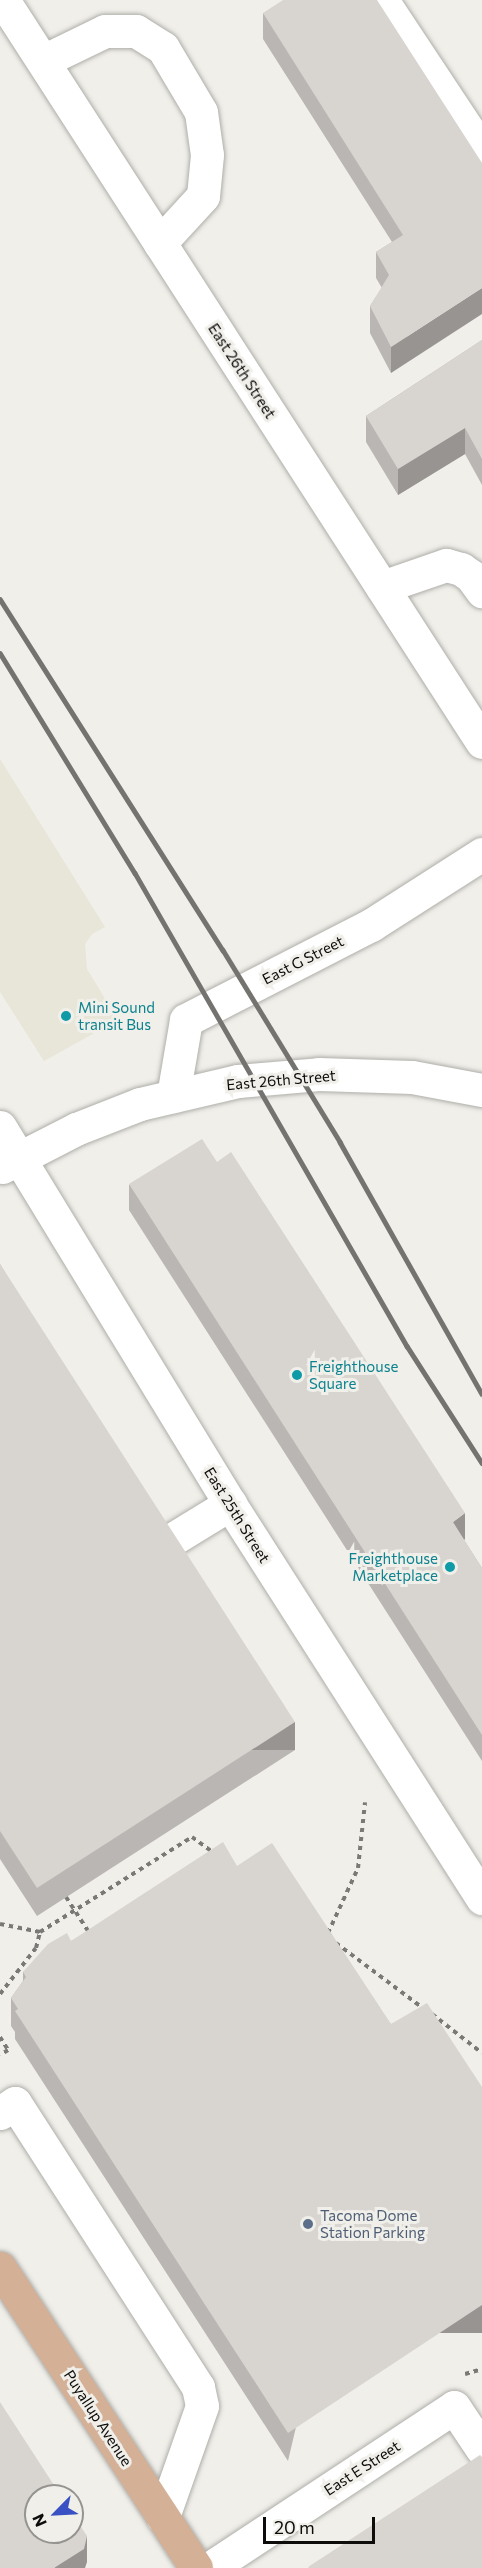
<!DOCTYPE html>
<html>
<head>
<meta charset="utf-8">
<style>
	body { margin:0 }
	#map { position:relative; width:482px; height:2568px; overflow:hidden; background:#f0efea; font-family:Commissioner,sans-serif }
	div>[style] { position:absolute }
	.built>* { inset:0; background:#e8e5d9 }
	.path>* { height:4px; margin-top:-2px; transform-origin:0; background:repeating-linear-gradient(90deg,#7a7976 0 4.5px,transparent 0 9px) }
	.roads { filter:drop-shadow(0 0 2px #afaea9) drop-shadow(0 0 2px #afaea9) }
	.minor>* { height:33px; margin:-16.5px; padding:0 16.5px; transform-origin:16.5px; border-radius:16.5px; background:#fff }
	.major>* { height:33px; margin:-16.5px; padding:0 16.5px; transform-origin:16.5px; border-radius:16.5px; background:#d4b097 }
	.rail>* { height:4.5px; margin:-2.25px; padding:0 2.25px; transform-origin:2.25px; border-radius:2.25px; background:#747370 }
	.wall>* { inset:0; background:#bab6b3 }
	.shaded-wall>* { inset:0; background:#979492; transform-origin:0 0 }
	.building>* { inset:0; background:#d8d4d0 }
	.dots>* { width:16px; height:16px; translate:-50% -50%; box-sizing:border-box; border:3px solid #f0efea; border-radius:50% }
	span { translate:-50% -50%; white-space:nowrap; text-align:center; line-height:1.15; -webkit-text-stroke:6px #f0efea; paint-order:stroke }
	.street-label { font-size:15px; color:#0d0c0b }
	.culture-label { font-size:15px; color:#0d838f }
	.left { translate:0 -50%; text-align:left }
	.right { translate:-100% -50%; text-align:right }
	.service-label { font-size:15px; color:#4e5e75 }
	.north { position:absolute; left:24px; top:2484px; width:60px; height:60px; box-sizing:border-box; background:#f0efea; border:2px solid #959491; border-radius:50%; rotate:246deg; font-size:16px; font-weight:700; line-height:24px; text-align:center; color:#0d0c0b }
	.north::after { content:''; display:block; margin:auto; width:21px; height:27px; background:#3951c3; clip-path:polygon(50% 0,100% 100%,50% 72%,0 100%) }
	.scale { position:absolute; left:263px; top:2517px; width:112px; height:27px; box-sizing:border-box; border:3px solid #0d0c0b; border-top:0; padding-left:8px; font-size:18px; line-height:21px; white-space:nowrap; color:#0d0c0b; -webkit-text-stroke:4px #f0efea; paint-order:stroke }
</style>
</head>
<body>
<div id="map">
	<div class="built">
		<div style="clip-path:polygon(0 759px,105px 927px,92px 934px,85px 944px,87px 969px,118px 1020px,44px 1061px,0 992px)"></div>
	</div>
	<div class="path">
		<div style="left:66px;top:1897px;width:44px;rotate:57deg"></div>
		<div style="left:0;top:1924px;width:41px;rotate:11.3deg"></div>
		<div style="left:40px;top:1932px;width:179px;rotate:-32deg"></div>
		<div style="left:192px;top:1837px;width:26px;rotate:36deg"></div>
		<div style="left:328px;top:1933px;width:72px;rotate:-65.2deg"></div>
		<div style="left:358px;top:1868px;width:66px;rotate:-83.9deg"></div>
		<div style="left:336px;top:1943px;width:109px;rotate:36.8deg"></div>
		<div style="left:0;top:1994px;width:58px;rotate:-52deg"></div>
		<div style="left:36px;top:1948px;width:16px;rotate:-76deg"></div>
		<div style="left:432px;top:2014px;width:63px;rotate:38deg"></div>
		<div style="left:0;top:2037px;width:15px;rotate:58deg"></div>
		<div style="left:8px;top:2050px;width:9px;rotate:148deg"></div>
		<div style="left:465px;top:2374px;width:18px;rotate:-16deg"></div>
	</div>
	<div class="roads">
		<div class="minor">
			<div style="left:3px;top:0;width:883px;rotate:57.16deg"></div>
			<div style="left:382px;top:0;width:181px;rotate:56.5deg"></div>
			<div style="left:43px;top:61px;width:69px;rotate:-25.8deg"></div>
			<div style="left:105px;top:31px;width:31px"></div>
			<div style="left:136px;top:31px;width:32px;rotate:32deg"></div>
			<div style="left:163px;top:48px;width:74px;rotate:59.3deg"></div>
			<div style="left:201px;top:112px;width:43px;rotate:82.1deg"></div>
			<div style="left:207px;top:155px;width:41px;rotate:95.6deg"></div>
			<div style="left:203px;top:196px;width:64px;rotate:132.5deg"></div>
			<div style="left:382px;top:587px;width:68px;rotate:-19deg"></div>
			<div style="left:446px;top:565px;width:16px;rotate:15deg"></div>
			<div style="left:461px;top:569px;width:12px;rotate:35deg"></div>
			<div style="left:471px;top:576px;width:19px;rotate:54deg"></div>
			<div style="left:173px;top:1096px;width:77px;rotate:-80.3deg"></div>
			<div style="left:186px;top:1020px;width:208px;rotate:-27.2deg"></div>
			<div style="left:371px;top:925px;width:132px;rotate:-32.6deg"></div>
			<div style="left:0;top:1127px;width:442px;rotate:58.6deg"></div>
			<div style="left:230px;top:1504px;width:468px;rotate:57.4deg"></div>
			<div style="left:2px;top:1167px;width:83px;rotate:-27.2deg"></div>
			<div style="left:76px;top:1129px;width:69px;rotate:-21.3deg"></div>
			<div style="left:140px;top:1104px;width:101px;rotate:-13.2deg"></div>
			<div style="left:238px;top:1081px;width:81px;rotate:-4.9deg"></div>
			<div style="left:319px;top:1074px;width:93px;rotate:1.8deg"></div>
			<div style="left:412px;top:1077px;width:71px;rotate:10.5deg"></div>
			<div style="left:163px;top:1545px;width:79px;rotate:-31.5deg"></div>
			<div style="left:0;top:2113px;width:18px;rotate:-34deg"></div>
			<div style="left:15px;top:2103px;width:338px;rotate:57.2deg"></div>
			<div style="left:198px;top:2387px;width:19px;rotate:78deg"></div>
			<div style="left:202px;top:2406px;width:118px;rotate:109.4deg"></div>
			<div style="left:210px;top:2568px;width:292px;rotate:-33.4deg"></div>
			<div style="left:454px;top:2407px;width:50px;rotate:56.3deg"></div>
		</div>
		<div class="major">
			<div style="left:0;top:2268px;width:358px;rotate:56.8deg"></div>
		</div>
	</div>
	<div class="rail">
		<div style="left:0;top:599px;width:416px;rotate:57.6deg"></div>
		<div style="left:223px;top:950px;width:225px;rotate:58.6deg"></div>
		<div style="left:340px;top:1142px;width:289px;rotate:60.6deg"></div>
		<div style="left:0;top:653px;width:258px;rotate:58.5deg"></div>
		<div style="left:135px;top:873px;width:546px;rotate:60.1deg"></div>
		<div style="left:407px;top:1346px;width:139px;rotate:57.3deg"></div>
	</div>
	<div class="wall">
		<div style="clip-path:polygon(263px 13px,482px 163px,391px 373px,370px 333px,370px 306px,382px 288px,376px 278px,376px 252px,392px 242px,263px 39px)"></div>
		<div style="clip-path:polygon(482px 340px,482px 485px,465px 454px,398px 495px,366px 442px,366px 416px)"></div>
		<div style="clip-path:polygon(129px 1184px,465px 1539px,464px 1540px,482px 1568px,482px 1761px,129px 1210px)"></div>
		<div style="clip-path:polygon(0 1264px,295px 1750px,37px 1916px,0 1859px)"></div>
		<div style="clip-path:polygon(237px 1866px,391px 2024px,288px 2461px,15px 2039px,15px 2032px,11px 2026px,11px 1998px,23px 1981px,23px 1972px,71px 1941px)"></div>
	</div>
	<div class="shaded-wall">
		<div style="clip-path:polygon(482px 288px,482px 314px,391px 373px,391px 347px)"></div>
		<div style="clip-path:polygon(465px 428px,465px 454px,398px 495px,398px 469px)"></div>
		<div style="clip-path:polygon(465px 1513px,465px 1539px,453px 1548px,453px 1522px)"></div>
		<div style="left:295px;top:1722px;width:28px;height:307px;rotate:90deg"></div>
		<div style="left:482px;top:2305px;width:28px;height:232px;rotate:90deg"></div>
		<div style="clip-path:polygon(87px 2536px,87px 2562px,85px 2568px,54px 2568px)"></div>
	</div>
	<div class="building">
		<div style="clip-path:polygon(283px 0,377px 0,482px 163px,482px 288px,391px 347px,370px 306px,389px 275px,376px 252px,403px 235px,263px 13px)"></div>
		<div style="clip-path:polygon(482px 340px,482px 459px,465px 428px,398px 469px,366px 416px)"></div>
		<div style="clip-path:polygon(202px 1139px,217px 1162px,231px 1152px,465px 1513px,453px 1522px,482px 1568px,482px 1735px,129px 1184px)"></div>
		<div style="clip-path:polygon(0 1264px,295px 1722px,37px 1888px,0 1831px)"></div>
		<div style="clip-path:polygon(223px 1842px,237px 1866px,272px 1843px,391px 2024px,427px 2003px,482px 2087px,482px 2305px,288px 2433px,15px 2011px,18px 2009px,11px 1998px,26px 1977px,23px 1972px,48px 1944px,67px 1933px,71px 1941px)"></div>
		<div style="clip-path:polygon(0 2402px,61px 2496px,36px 2496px,36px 2532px,72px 2532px,72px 2513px,87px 2536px,84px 2549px,54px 2568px,0 2568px)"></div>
		<div style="clip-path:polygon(480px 2455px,482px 2457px,482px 2568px,309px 2568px,308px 2567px)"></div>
	</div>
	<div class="dots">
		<div style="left:66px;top:1016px;background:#0f9aa8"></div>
		<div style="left:297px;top:1375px;background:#0f9aa8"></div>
		<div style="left:450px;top:1567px;background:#0f9aa8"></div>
		<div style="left:308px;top:2224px;background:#5c6f8a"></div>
	</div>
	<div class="street-label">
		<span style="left:242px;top:371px;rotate:57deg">East 26th Street</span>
		<span style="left:303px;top:960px;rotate:-27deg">East G Street</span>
		<span style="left:281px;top:1080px;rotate:-5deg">East 26th Street</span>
		<span style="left:237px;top:1515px;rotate:58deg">East 25th Street</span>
		<span style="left:98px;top:2418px;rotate:57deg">Puyallup Avenue</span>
		<span style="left:362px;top:2468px;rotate:-33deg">East E Street</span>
	</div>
	<div class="culture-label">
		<span class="left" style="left:78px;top:1016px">Mini Sound<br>transit Bus</span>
		<span class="left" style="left:309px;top:1375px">Freighthouse<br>Square</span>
		<span class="right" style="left:438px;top:1567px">Freighthouse<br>Marketplace</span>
	</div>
	<div class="service-label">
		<span class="left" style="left:320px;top:2224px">Tacoma Dome<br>Station Parking</span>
	</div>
	<div class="north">N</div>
	<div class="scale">20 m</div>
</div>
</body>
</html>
